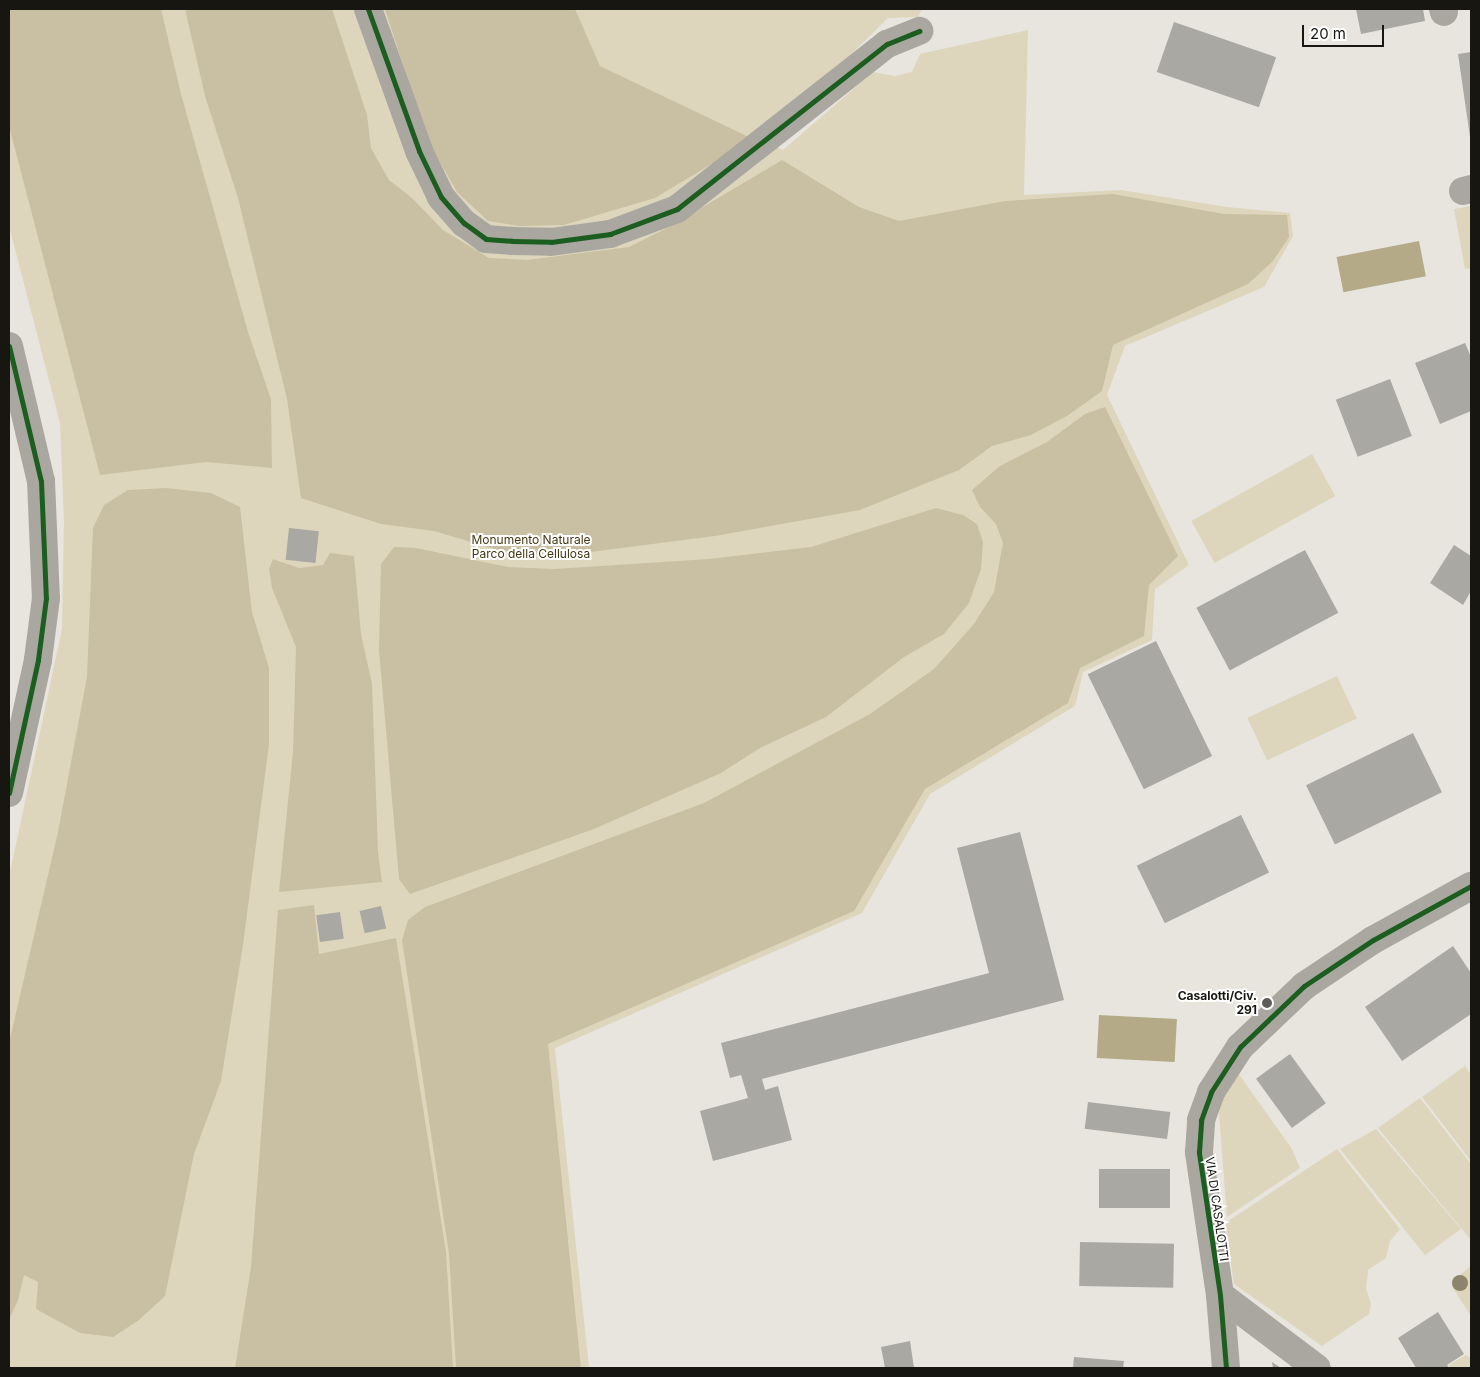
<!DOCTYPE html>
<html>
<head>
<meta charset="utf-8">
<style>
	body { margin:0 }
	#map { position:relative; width:1480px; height:1377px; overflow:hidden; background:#e7e5de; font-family:Inter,sans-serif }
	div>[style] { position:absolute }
	.green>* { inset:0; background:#ddd6bc; transform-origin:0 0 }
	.forest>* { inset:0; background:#c9c0a3 }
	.water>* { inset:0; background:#b4aa87; transform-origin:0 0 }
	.building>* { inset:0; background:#a9a8a3; transform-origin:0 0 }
	.minor>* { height:28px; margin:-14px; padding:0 14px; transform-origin:14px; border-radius:14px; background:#aaa7a0 }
	.tertiary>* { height:28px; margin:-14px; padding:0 14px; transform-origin:14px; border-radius:14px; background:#aaa7a0 }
	.cycleway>* { height:5px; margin:-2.5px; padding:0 2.5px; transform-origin:2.5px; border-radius:2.5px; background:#1b5e20 }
	.trees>* { width:16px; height:16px; margin:-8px; border-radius:50%; background:#8c856c }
	.dots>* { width:14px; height:14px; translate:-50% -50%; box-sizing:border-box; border:2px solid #fff; border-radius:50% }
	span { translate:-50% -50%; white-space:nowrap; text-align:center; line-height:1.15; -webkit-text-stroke:4px #fff; paint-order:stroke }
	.park-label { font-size:12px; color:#41360f }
	.poi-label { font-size:12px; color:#171611; font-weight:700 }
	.right { translate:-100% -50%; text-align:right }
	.street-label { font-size:12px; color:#171611 }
	.frame { position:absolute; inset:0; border:10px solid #171611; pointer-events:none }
	.scale { position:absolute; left:1302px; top:25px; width:82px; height:22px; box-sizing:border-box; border:2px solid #171611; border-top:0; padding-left:6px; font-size:15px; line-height:18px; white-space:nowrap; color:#171611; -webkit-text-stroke:4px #fff; paint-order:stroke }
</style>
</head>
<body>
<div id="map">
	<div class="green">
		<div style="clip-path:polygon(9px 9px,922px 9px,918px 17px,888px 18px,820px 85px,759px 138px,783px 150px,873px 72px,895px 76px,912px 72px,920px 54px,1028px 30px,1024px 195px,1121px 190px,1227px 207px,1290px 213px,1293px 236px,1264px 287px,1125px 346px,1107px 395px,1189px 565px,1155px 589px,1152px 640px,1083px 672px,1075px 706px,930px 794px,862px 913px,555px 1048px,589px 1368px,9px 1368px,9px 877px,62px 629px,64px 521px,60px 423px,9px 226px)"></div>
		<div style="clip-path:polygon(1471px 206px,1471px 268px,1465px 269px,1454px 209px)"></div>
		<div style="left:1312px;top:454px;width:48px;height:138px;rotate:61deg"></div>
		<div style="left:1337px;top:676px;width:47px;height:99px;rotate:65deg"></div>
		<div style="clip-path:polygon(1465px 1066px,1471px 1075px,1471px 1161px,1422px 1097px)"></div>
		<div style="clip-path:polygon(1238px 1073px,1292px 1149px,1300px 1168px,1227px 1217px,1218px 1101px)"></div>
		<div style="clip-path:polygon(1420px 1098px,1471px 1164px,1471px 1240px,1378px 1128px)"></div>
		<div style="clip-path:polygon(1376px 1129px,1461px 1229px,1425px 1255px,1340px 1149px)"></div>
		<div style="clip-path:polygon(1337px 1149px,1400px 1229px,1390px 1241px,1386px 1258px,1368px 1270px,1366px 1289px,1371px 1304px,1369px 1314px,1322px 1346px,1234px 1284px,1225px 1223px)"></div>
		<div style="clip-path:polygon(1471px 1266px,1471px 1316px,1452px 1287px,1460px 1275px)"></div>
		<div style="clip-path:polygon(1466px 1355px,1471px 1358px,1471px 1368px,1450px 1368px,1449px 1365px)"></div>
	</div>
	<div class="forest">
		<div style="clip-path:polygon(9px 9px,161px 9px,181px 94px,248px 332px,271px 399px,272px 468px,206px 462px,100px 475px,9px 126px)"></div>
		<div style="clip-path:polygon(185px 9px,332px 9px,367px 115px,371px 148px,389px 180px,412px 198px,443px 230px,489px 258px,527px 260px,629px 247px,671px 226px,782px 160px,859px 207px,899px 221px,1005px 201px,1113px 194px,1224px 214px,1287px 215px,1289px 237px,1273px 261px,1248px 284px,1113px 345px,1102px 391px,1067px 416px,1031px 435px,992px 446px,959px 470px,860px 510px,715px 536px,559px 556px,501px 551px,434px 531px,381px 524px,301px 498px,287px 399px,238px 198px,205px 96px)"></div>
		<div style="clip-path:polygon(385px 9px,575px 9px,600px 66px,753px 139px,655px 198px,564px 225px,519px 226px,488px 221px,457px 192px,436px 155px,419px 115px)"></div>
		<div style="clip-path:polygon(1105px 407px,1178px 556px,1149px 585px,1144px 636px,1080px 668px,1068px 703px,925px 789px,854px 911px,548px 1044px,581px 1368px,456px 1368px,449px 1254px,402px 940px,408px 920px,425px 907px,704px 803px,870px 714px,934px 669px,974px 624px,994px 592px,1003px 543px,996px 524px,980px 507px,972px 490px,1000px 466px,1047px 442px,1085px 414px)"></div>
		<div style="clip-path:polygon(166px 488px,211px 493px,240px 507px,252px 612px,269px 668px,269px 744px,243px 945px,221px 1081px,194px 1154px,165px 1296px,139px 1320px,113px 1337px,80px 1333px,36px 1309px,38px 1282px,24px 1275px,18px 1300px,9px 1320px,9px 1043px,58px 832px,87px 677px,93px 528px,104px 505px,128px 490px)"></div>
		<div style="clip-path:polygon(936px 508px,963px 515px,977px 524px,983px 542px,981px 569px,969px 603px,944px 634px,904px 657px,826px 717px,760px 748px,721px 773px,594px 829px,410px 894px,399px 879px,379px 650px,381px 564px,394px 547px,416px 548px,508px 567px,554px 569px,709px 559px,811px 547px)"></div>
		<div style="clip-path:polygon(330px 553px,354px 556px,361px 634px,372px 684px,378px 851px,382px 882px,279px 892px,293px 751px,296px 647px,272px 588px,269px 569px,273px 559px,299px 568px,323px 565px)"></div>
		<div style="clip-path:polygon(314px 905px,319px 954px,396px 938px,446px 1252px,453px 1368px,235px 1368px,251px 1267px,278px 910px)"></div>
	</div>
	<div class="water">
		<div style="left:1419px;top:241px;width:36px;height:84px;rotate:79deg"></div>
		<div style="left:1099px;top:1015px;width:78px;height:43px;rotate:3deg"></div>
	</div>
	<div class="building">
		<div style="clip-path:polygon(1356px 9px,1423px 9px,1425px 21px,1361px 34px)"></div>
		<div style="left:1174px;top:22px;width:108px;height:53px;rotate:19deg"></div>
		<div style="clip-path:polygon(1471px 52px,1471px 137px,1470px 137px,1458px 54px)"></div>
		<div style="clip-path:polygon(1465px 343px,1471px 357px,1471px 411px,1440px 424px,1415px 363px)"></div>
		<div style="left:1390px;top:379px;width:61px;height:58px;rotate:69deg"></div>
		<div style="left:289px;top:528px;width:30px;height:32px;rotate:6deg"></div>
		<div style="clip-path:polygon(1454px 545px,1471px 556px,1471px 591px,1463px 605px,1430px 583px)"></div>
		<div style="left:1305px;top:550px;width:71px;height:123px;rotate:62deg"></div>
		<div style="left:1156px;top:641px;width:128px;height:76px;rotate:64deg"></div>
		<div style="left:1413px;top:733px;width:66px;height:119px;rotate:64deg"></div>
		<div style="left:1241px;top:815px;width:64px;height:116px;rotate:64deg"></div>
		<div style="clip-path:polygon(1020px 832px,1064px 1000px,762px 1079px,765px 1090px,778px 1086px,792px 1140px,713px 1161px,700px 1111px,748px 1098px,741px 1075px,730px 1078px,721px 1043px,989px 973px,957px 848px)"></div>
		<div style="left:381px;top:906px;width:23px;height:22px;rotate:77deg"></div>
		<div style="left:340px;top:912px;width:27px;height:24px;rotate:82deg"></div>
		<div style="clip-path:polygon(1453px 946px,1471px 973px,1471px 1014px,1402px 1061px,1365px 1007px)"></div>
		<div style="left:1290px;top:1054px;width:61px;height:42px;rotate:54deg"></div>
		<div style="left:1088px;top:1102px;width:83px;height:27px;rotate:7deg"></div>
		<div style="left:1099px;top:1169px;width:71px;height:39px"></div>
		<div style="left:1080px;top:1242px;width:94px;height:44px;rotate:1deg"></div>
		<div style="clip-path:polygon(1438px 1312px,1464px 1354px,1447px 1365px,1449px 1368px,1416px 1368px,1398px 1338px)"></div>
		<div style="clip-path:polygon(910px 1341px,914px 1368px,885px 1368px,881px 1347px)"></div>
		<div style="clip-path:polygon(1074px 1357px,1124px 1361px,1123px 1368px,1073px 1368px)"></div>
		<div style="clip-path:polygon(1272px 1362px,1281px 1368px,1273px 1368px)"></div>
	</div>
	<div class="minor">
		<div style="left:368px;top:9px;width:151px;rotate:70.2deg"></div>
		<div style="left:419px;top:151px;width:51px;rotate:64.4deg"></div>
		<div style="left:441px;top:197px;width:35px;rotate:49deg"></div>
		<div style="left:464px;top:223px;width:27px;rotate:36deg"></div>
		<div style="left:486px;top:239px;width:26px;rotate:4deg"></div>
		<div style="left:512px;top:241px;width:39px;rotate:1deg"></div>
		<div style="left:551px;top:242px;width:60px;rotate:-7.7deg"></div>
		<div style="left:610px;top:234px;width:72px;rotate:-20.5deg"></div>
		<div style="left:677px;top:209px;width:267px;rotate:-38.2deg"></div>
		<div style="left:887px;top:44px;width:35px;rotate:-22deg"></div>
		<div style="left:1443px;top:9px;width:3px;rotate:72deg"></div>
		<div style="left:1463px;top:191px;width:8px;rotate:-14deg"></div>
		<div style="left:9px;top:346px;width:139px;rotate:76.7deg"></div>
		<div style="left:41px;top:481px;width:117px;rotate:87.6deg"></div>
		<div style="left:46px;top:598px;width:63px;rotate:97.4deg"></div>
		<div style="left:38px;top:660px;width:136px;rotate:102.3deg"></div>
		<div style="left:1220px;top:1295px;width:121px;rotate:37deg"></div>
	</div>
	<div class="tertiary">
		<div style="left:1226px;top:1368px;width:73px;rotate:-94.7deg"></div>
		<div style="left:1220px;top:1295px;width:145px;rotate:-98.4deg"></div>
		<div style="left:1199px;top:1152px;width:32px;rotate:-86deg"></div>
		<div style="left:1201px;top:1120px;width:30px;rotate:-70deg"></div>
		<div style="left:1211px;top:1092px;width:54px;rotate:-57.2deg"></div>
		<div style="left:1240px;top:1047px;width:88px;rotate:-43.6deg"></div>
		<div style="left:1304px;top:986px;width:83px;rotate:-33.7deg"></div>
		<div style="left:1373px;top:940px;width:112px;rotate:-28.9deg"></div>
	</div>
	<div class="cycleway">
		<div style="left:368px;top:9px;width:151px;rotate:70.2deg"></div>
		<div style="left:419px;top:151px;width:51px;rotate:64.4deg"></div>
		<div style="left:441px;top:197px;width:35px;rotate:49deg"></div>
		<div style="left:464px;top:223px;width:27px;rotate:36deg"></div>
		<div style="left:486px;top:239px;width:26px;rotate:4deg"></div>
		<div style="left:512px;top:241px;width:39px;rotate:1deg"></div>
		<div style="left:551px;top:242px;width:60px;rotate:-7.7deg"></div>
		<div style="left:610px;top:234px;width:72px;rotate:-20.5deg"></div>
		<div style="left:677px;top:209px;width:267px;rotate:-38.2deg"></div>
		<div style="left:887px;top:44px;width:35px;rotate:-22deg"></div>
		<div style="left:9px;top:346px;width:139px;rotate:76.7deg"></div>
		<div style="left:41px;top:481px;width:117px;rotate:87.6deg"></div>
		<div style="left:46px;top:598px;width:63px;rotate:97.4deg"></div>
		<div style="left:38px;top:660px;width:136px;rotate:102.3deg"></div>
		<div style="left:1226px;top:1368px;width:73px;rotate:-94.7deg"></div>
		<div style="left:1220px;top:1295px;width:145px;rotate:-98.4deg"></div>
		<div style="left:1199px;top:1152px;width:32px;rotate:-86deg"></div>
		<div style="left:1201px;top:1120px;width:30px;rotate:-70deg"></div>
		<div style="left:1211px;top:1092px;width:54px;rotate:-57.2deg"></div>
		<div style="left:1240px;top:1047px;width:88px;rotate:-43.6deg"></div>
		<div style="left:1304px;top:986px;width:83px;rotate:-33.7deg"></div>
		<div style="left:1373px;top:940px;width:112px;rotate:-28.9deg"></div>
	</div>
	<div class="trees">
		<div style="left:1460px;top:1283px"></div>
	</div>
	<div class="dots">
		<div style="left:1267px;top:1003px;background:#605e59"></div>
	</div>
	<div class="park-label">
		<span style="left:531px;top:547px">Monumento Naturale<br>Parco della Cellulosa</span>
	</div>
	<div class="poi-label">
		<span class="right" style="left:1257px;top:1003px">Casalotti/Civ.<br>291</span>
	</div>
	<div class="street-label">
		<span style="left:1217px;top:1209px;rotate:82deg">VIA DI CASALOTTI</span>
	</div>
	<div class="frame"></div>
	<div class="scale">20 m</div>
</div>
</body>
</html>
